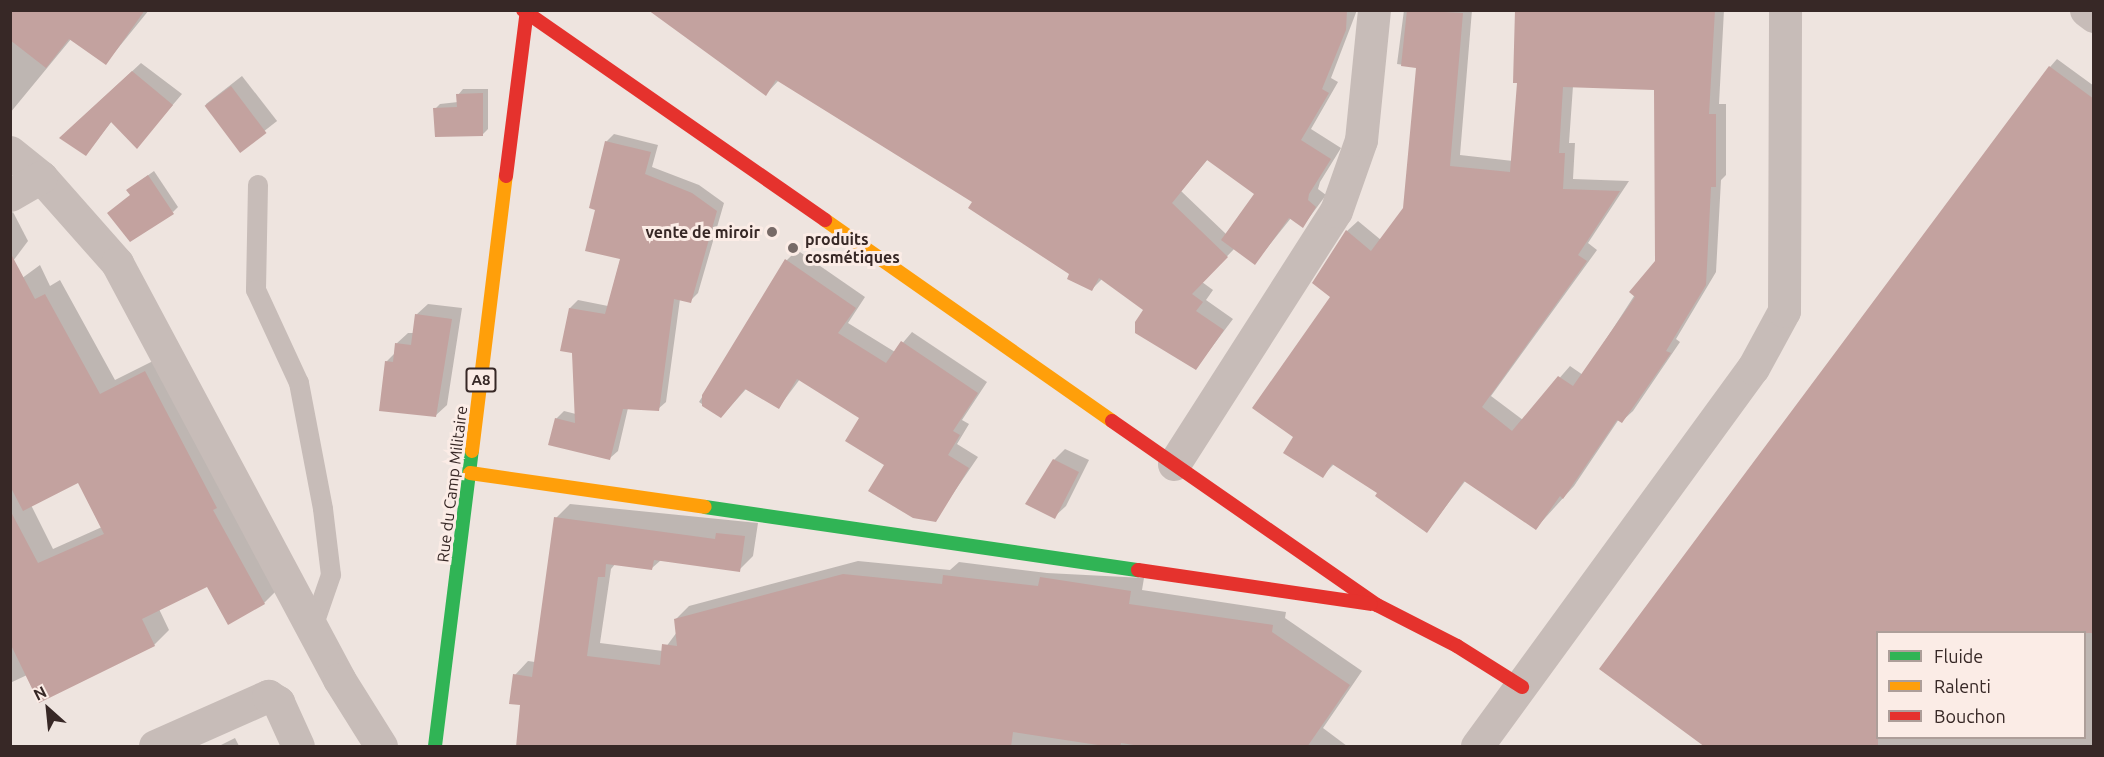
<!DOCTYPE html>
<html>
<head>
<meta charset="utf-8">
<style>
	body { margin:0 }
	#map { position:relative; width:2104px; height:757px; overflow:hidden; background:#eee4df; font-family:Ubuntu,sans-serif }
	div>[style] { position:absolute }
	.shadow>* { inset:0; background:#0003; transform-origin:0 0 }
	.building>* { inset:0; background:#c3a29f; transform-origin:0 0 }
	.lane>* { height:20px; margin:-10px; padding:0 10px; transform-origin:10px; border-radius:10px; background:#c7bcb8 }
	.street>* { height:33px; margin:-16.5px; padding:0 16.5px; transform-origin:16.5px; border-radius:16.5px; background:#c7bcb8 }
	.fast>* { height:14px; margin:-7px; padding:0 7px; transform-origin:7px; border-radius:7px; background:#30b455 }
	.slow>* { height:14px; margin:-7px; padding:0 7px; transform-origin:7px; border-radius:7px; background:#ff9f0a }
	.jam>* { height:14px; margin:-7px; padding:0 7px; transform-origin:7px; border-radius:7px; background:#e5322d }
	.dots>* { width:16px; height:16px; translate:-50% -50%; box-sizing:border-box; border:3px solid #fbece6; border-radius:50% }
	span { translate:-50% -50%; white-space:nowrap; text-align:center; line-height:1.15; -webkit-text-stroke:6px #fbece6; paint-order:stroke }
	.shield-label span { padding:2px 4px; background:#fbece6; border:2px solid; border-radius:4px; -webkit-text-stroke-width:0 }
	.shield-label { font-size:15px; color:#372826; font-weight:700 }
	.poi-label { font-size:16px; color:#372826; font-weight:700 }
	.right { translate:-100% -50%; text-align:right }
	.left { translate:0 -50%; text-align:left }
	.street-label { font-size:16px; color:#372826 }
	.frame { position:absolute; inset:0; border:12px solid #372826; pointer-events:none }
	.legend { position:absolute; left:1876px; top:631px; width:210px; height:108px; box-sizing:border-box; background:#fbece6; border:2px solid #ad9e99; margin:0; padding:8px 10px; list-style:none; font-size:18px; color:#372826 }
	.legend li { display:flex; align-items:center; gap:12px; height:30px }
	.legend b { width:30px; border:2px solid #ad9e99 }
	.north { position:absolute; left:18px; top:679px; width:60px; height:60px; -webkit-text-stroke:4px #fbece6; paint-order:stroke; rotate:333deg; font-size:16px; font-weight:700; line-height:24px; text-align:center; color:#372826 }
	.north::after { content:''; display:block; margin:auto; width:21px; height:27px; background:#372826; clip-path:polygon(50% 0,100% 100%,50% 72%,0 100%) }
</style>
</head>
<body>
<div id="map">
	<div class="shadow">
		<div style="clip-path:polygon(10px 10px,149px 10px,106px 63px,71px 39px,10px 113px)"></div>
		<div style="clip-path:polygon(evenodd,650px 10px,1357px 10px,1331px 78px,1338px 82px,1311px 129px,1341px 148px,1320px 182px,1318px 189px,1326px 195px,1303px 226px,1291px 218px,1255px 263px,1235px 248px,1202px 282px,1213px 290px,1206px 300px,1233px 319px,1196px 368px,1145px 309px,1103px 278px,1092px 289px,974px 201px,779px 80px,766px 94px,650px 10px,1208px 159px,1257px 193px,1226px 234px,1181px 191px,1208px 159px)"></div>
		<div style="clip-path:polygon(evenodd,1404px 10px,1472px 10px,1460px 155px,1513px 161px,1519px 82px,1517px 10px,1724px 10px,1719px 104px,1726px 104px,1726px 175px,1721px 180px,1716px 272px,1676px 339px,1680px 342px,1633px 411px,1622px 421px,1619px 419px,1574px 486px,1536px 528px,1466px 480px,1427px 531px,1379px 492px,1334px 464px,1322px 476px,1296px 437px,1347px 231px,1358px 221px,1381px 240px,1404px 209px,1418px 67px,1397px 64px,1404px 10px,1573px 86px,1655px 88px,1656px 262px,1583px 375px,1570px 366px,1523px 420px,1491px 396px,1597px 250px,1588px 243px,1629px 181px,1573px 179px,1575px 143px,1569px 143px,1573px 86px)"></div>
		<div style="clip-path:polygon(evenodd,2057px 59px,2094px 86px,2094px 746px,1707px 746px,2050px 67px,2057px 59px,1878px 632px,2084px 632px,2084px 738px,1878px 738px,1878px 632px)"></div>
		<div style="clip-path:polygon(141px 63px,182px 94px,137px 147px,112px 121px,86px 154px,71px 128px)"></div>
		<div style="left:242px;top:76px;width:57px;height:46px;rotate:52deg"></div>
		<div style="clip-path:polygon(463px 89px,488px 89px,488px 129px,483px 134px,435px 109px,440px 104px,458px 102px,458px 95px)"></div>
		<div style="clip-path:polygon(614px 134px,658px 145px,652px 167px,699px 185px,724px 203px,698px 293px,690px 301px,680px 299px,666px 402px,658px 409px,628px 408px,618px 451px,610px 458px,556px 419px,564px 411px,576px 414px,570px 308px,578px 300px,608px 306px,621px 257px,597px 209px,606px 142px)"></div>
		<div style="clip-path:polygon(154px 171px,178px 207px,173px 212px,128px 190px)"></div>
		<div style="clip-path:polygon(13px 212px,28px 241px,10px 265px,10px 214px)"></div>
		<div style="clip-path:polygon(797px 250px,865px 297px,848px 323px,895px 352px,912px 332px,987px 382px,962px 420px,969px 424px,957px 444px,978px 457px,935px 520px,887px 465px,861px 418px,800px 379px,779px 407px,747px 388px,721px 417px,699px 402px,787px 260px)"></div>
		<div style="clip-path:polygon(evenodd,40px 265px,50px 286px,60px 280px,115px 380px,161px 357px,279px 588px,264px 603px,207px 585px,159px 609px,169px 630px,154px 645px,27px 675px,10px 683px,10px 287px,40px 265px,78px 481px,102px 527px,53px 549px,31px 505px,78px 481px)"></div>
		<div style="clip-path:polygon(428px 304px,462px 308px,447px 405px,435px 416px,386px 362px,395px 353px,396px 344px,408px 333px,414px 333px,416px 315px)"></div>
		<div style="clip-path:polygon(1065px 449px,1089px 460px,1066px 506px,1054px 517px,1054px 460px)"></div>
		<div style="clip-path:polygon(570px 504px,758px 523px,753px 556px,739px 570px,661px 560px,652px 568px,616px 563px,611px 569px,600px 643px,663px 651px,677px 632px,675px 620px,689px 606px,858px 561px,950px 570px,959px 562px,1047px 573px,1144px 578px,1142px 590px,1286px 612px,1285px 618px,1362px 671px,1323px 728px,1347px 746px,517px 746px,522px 704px,515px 675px,528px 661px,535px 662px,556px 518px)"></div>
		<div style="clip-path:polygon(235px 738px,239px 746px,219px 746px)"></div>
	</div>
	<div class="building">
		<div style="clip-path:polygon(10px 10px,145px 10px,106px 65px,69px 39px,46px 68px,10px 40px)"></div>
		<div style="clip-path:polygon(648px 10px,1347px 10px,1346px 30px,1322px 89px,1329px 93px,1301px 140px,1331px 159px,1309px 194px,1308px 200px,1316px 207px,1303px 228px,1289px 218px,1255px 265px,1221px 240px,1254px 194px,1207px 160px,1172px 203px,1228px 257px,1192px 294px,1203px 302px,1196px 311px,1224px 330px,1196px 370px,1135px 333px,1135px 322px,1143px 310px,1099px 278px,1092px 291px,1067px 279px,1069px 274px,968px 208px,972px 202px,776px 80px,766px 96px)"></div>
		<div style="clip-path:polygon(evenodd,1407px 10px,1463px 13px,1450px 166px,1510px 172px,1517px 83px,1513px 83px,1515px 10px,1715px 10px,1709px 114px,1716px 114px,1716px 187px,1711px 187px,1706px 285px,1666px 351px,1671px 353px,1622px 423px,1617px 420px,1563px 499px,1560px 496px,1536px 530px,1464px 481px,1427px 533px,1375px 496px,1377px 493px,1332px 464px,1323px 478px,1283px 453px,1293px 437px,1252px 408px,1330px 297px,1312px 283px,1346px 230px,1371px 251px,1403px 208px,1416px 68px,1401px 66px,1407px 10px,1563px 87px,1654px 90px,1655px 261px,1629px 292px,1635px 297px,1573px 386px,1558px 376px,1512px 431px,1482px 407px,1587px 261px,1578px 255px,1620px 191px,1563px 189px,1565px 153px,1559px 153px,1563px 87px)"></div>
		<div style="clip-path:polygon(2049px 66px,2094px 99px,2094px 633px,1878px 633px,1878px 747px,1705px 747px,1599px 669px)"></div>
		<div style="clip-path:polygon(132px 71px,173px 105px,137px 149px,111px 122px,86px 156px,59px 138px)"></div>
		<div style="left:231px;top:86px;width:59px;height:33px;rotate:53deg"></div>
		<div style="clip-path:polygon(483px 93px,483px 136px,435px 137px,433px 108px,457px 107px,456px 94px)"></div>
		<div style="clip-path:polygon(605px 141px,651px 152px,645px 174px,692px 193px,717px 211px,691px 303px,674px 299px,659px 411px,623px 409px,610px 460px,548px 445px,555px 418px,575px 423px,572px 353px,560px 351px,569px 308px,605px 314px,620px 259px,585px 251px,595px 210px,589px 208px)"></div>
		<div style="clip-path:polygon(148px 175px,174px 214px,130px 242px,107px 213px,130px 195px,126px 190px)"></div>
		<div style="clip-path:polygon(10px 252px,35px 299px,45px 294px,100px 394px,145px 371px,217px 508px,213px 510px,265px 604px,228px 625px,207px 587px,142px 619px,155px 646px,39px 703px,10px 643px,10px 510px,38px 563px,104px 534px,78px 483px,23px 511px,10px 486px)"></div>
		<div style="clip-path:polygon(785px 259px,856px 308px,838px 333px,886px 363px,901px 341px,978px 393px,953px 431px,960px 435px,948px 455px,969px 468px,936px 522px,913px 518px,868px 491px,884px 465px,845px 441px,859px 418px,797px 379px,779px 409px,745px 389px,721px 418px,702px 406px,702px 395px)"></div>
		<div style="clip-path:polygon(415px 314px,452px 319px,436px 417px,379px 411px,385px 361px,393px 362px,395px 343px,411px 345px)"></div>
		<div style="clip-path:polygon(1053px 459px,1079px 472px,1055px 519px,1025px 504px)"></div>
		<div style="clip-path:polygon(554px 517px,715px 539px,716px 533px,745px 536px,740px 572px,654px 560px,652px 570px,606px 564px,605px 577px,598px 577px,587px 656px,660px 665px,662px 644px,677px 646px,674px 619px,843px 574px,942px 584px,943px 575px,1038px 586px,1040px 577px,1131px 591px,1129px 604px,1273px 625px,1272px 632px,1350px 685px,1307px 747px,1146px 747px,1121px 743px,1120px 747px,1111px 747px,1013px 732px,1011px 747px,516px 747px,520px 705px,509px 704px,513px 674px,532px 677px)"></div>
	</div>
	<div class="lane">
		<div style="left:258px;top:185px;width:105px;rotate:91.1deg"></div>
		<div style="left:256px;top:290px;width:102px;rotate:65.2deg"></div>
		<div style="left:299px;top:383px;width:128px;rotate:79.2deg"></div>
		<div style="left:323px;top:509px;width:66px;rotate:83.1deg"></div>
		<div style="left:331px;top:575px;width:55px;rotate:109.1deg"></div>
	</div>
	<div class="street">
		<div style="left:2086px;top:10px;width:10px;rotate:37deg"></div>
		<div style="left:10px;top:152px;width:40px;rotate:39deg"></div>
		<div style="left:41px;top:177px;width:115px;rotate:48.5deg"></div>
		<div style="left:117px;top:263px;width:472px;rotate:61.9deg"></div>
		<div style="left:339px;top:679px;width:79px;rotate:57.9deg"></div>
		<div style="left:10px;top:195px;width:36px;rotate:-30deg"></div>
		<div style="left:1174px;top:464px;width:300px;rotate:-57.4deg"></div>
		<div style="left:1336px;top:211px;width:75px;rotate:-70.6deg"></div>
		<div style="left:1361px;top:140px;width:131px;rotate:-84.3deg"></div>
		<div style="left:155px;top:746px;width:124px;rotate:-23.9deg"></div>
		<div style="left:268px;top:696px;width:12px;rotate:31deg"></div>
		<div style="left:278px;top:702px;width:48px;rotate:65.6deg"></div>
		<div style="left:1477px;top:746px;width:468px;rotate:-53.9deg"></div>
		<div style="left:1753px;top:368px;width:65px;rotate:-61.5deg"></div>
		<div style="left:1784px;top:311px;width:301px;rotate:-89.8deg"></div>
	</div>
	<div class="fast">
		<div style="left:705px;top:507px;width:438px;rotate:8.3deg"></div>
		<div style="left:435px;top:746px;width:297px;rotate:-82.9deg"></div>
	</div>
	<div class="slow">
		<div style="left:825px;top:220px;width:350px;rotate:35deg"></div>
		<div style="left:472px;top:451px;width:277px;rotate:-83deg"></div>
		<div style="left:470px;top:473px;width:237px;rotate:8.2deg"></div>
	</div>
	<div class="jam">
		<div style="left:523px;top:10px;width:368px;rotate:34.8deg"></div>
		<div style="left:506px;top:176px;width:167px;rotate:-82.8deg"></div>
		<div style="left:1112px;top:421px;width:323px;rotate:34.8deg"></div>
		<div style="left:1377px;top:605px;width:90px;rotate:27.1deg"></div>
		<div style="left:1457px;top:646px;width:77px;rotate:32.2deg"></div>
		<div style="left:1138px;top:570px;width:235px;rotate:8.3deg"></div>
	</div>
	<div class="dots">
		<div style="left:772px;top:232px;background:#776a67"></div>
		<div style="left:793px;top:248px;background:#776a67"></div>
	</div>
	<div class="shield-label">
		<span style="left:481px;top:380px">A8</span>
	</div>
	<div class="poi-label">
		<span class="right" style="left:760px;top:232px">vente de miroir</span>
		<span class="left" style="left:805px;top:248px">produits<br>cosmétiques</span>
	</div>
	<div class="street-label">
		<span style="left:452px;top:484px;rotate:-83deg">Rue du Camp Militaire</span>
	</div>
	<div class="frame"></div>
	<ul class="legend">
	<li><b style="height:8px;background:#30b455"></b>Fluide</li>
	<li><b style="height:8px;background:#ff9f0a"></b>Ralenti</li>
	<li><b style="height:8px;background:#e5322d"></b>Bouchon</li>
	</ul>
	<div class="north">N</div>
</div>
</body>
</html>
